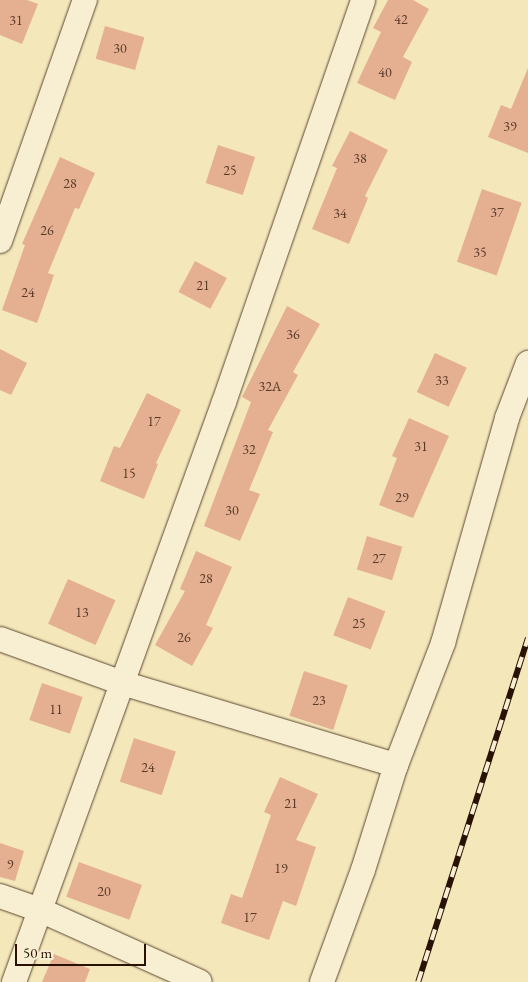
<!DOCTYPE html>
<html>
<head>
<meta charset="utf-8">
<style>
	body { margin:0 }
	#map { position:relative; width:528px; height:982px; overflow:hidden; background:#f4e7ba; font-family:"EB Garamond",serif }
	div>[style] { position:absolute }
	.building>* { inset:0; background:#e5b092; transform-origin:0 0 }
	.roads { filter:drop-shadow(0 0 1px #5c4731) drop-shadow(0 0 1px #5c4731) }
	.minor>* { height:24px; margin:-12px; padding:0 12px; transform-origin:12px; border-radius:12px; background:#f8efd2 }
	.rail>* { height:5.5px; margin-top:-2.75px; transform-origin:0; background:repeating-linear-gradient(90deg,#f8efd2 0 11px,#291203 0 22px); box-sizing:border-box; border-block:1px solid #291203 }
	span { translate:-50% -50%; white-space:nowrap; text-align:center; line-height:1.15; -webkit-text-stroke:4px #f8efd2; paint-order:stroke }
	.number-label { font-size:14px; color:#583a27 }
	.number-label span { -webkit-text-stroke-width:0 }
	.scale { position:absolute; left:15px; top:944px; width:131px; height:22px; box-sizing:border-box; border:2px solid #291203; border-top:0; padding-left:6px; font-size:15px; line-height:18px; white-space:nowrap; color:#291203; -webkit-text-stroke:4px #f8efd2; paint-order:stroke }
</style>
</head>
<body>
<div id="map">
	<div class="building">
		<div style="clip-path:polygon(0 0,27px 0,38px 4px,22px 44px,0 35px)"></div>
		<div style="clip-path:polygon(388px 0,413px 0,429px 9px,403px 57px,412px 62px,395px 100px,357px 83px,381px 32px,373px 28px)"></div>
		<div style="left:105px;top:26px;width:41px;height:34px;rotate:16deg"></div>
		<div style="clip-path:polygon(528px 68px,528px 153px,488px 137px,501px 105px,511px 109px)"></div>
		<div style="clip-path:polygon(350px 131px,388px 150px,365px 196px,368px 198px,349px 244px,312px 229px,337px 168px,332px 166px)"></div>
		<div style="left:218px;top:145px;width:39px;height:40px;rotate:18deg"></div>
		<div style="clip-path:polygon(60px 157px,95px 173px,79px 209px,75px 208px,48px 273px,54px 275px,37px 323px,2px 310px,25px 245px,22px 244px)"></div>
		<div style="left:482px;top:189px;width:42px;height:77px;rotate:19deg"></div>
		<div style="left:195px;top:261px;width:36px;height:35px;rotate:28deg"></div>
		<div style="clip-path:polygon(287px 306px,320px 324px,293px 372px,298px 375px,268px 430px,273px 432px,249px 490px,260px 494px,240px 541px,204px 526px,251px 402px,242px 397px)"></div>
		<div style="clip-path:polygon(0 349px,27px 363px,11px 395px,0 390px)"></div>
		<div style="left:435px;top:353px;width:35px;height:43px;rotate:25deg"></div>
		<div style="clip-path:polygon(147px 393px,181px 410px,156px 463px,158px 464px,144px 499px,100px 481px,114px 446px,120px 448px)"></div>
		<div style="clip-path:polygon(409px 418px,449px 436px,413px 518px,379px 505px,397px 458px,392px 456px)"></div>
		<div style="left:367px;top:536px;width:37px;height:35px;rotate:17deg"></div>
		<div style="clip-path:polygon(196px 551px,232px 567px,206px 625px,213px 628px,192px 666px,155px 645px,185px 591px,180px 589px)"></div>
		<div style="left:68px;top:579px;width:52px;height:49px;rotate:24deg"></div>
		<div style="left:348px;top:597px;width:40px;height:41px;rotate:21deg"></div>
		<div style="left:304px;top:671px;width:46px;height:47px;rotate:18deg"></div>
		<div style="left:42px;top:683px;width:43px;height:39px;rotate:19deg"></div>
		<div style="left:134px;top:738px;width:44px;height:46px;rotate:18deg"></div>
		<div style="clip-path:polygon(280px 777px,318px 794px,296px 840px,316px 847px,296px 906px,283px 901px,269px 940px,221px 923px,231px 894px,242px 898px,271px 815px,264px 812px)"></div>
		<div style="clip-path:polygon(0 843px,24px 851px,15px 881px,0 877px)"></div>
		<div style="left:79px;top:862px;width:67px;height:37px;rotate:20deg"></div>
		<div style="clip-path:polygon(54px 954px,90px 969px,85px 982px,42px 982px)"></div>
	</div>
	<div class="roads">
		<div class="minor">
			<div style="left:0;top:241px;width:256px;rotate:-70.6deg"></div>
			<div style="left:0;top:639px;width:130px;rotate:19.8deg"></div>
			<div style="left:122px;top:683px;width:286px;rotate:16.7deg"></div>
			<div style="left:0;top:896px;width:42px;rotate:19.3deg"></div>
			<div style="left:40px;top:910px;width:175px;rotate:24.2deg"></div>
			<div style="left:14px;top:982px;width:617px;rotate:-70.1deg"></div>
			<div style="left:224px;top:402px;width:425px;rotate:-70.9deg"></div>
			<div style="left:322px;top:982px;width:119px;rotate:-69.9deg"></div>
			<div style="left:363px;top:870px;width:110px;rotate:-72.6deg"></div>
			<div style="left:396px;top:765px;width:131px;rotate:-68.9deg"></div>
			<div style="left:443px;top:643px;width:234px;rotate:-74.1deg"></div>
			<div style="left:507px;top:418px;width:59px;rotate:-69.1deg"></div>
		</div>
	</div>
	<div class="rail">
		<div style="left:418px;top:982px;width:361px;rotate:-72.3deg"></div>
	</div>
	<div class="number-label">
		<span style="left:401px;top:19px">42</span>
		<span style="left:16px;top:20px">31</span>
		<span style="left:120px;top:48px">30</span>
		<span style="left:385px;top:72px">40</span>
		<span style="left:510px;top:126px">39</span>
		<span style="left:360px;top:158px">38</span>
		<span style="left:230px;top:170px">25</span>
		<span style="left:70px;top:183px">28</span>
		<span style="left:497px;top:212px">37</span>
		<span style="left:340px;top:213px">34</span>
		<span style="left:47px;top:230px">26</span>
		<span style="left:480px;top:252px">35</span>
		<span style="left:203px;top:285px">21</span>
		<span style="left:28px;top:292px">24</span>
		<span style="left:293px;top:334px">36</span>
		<span style="left:442px;top:380px">33</span>
		<span style="left:270px;top:386px">32А</span>
		<span style="left:154px;top:421px">17</span>
		<span style="left:421px;top:446px">31</span>
		<span style="left:249px;top:449px">32</span>
		<span style="left:129px;top:473px">15</span>
		<span style="left:402px;top:497px">29</span>
		<span style="left:232px;top:510px">30</span>
		<span style="left:379px;top:558px">27</span>
		<span style="left:206px;top:578px">28</span>
		<span style="left:82px;top:612px">13</span>
		<span style="left:359px;top:623px">25</span>
		<span style="left:184px;top:637px">26</span>
		<span style="left:319px;top:700px">23</span>
		<span style="left:56px;top:709px">11</span>
		<span style="left:148px;top:767px">24</span>
		<span style="left:291px;top:803px">21</span>
		<span style="left:10px;top:864px">9</span>
		<span style="left:281px;top:868px">19</span>
		<span style="left:104px;top:891px">20</span>
		<span style="left:250px;top:917px">17</span>
	</div>
	<div class="scale">50 m</div>
</div>
</body>
</html>
